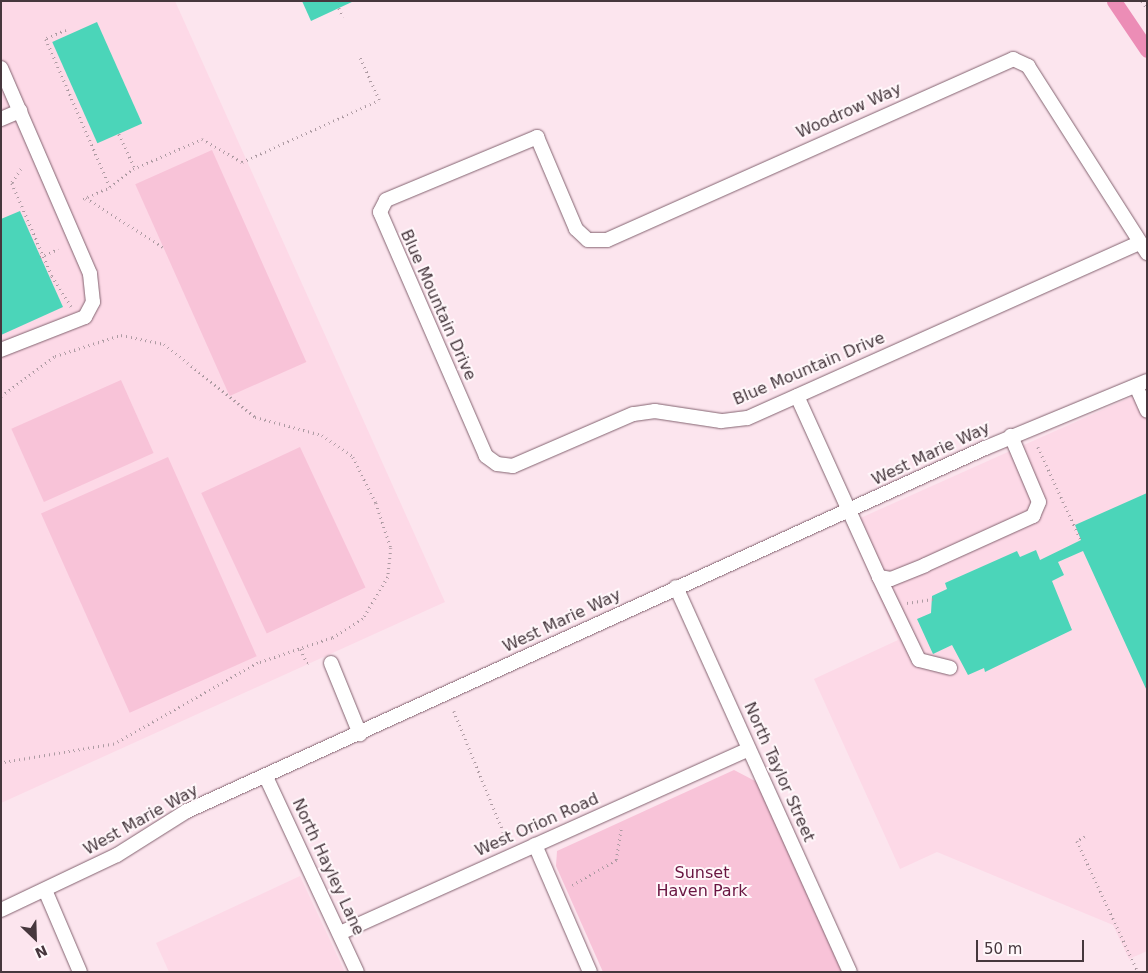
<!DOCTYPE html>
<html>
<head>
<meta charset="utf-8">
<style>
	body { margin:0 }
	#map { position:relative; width:1148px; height:973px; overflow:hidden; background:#fce5ee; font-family:"DejaVu Sans",sans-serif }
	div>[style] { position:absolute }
	.built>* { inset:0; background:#fdd9e7 }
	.green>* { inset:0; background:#f8c3d8; transform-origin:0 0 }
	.canal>* { height:15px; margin:-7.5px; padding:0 7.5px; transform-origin:7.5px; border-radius:7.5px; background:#ec8db6 }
	.building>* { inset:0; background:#4bd5b9; transform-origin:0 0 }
	.path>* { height:2.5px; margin-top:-1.25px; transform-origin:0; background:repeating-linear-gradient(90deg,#ae9ba3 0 1px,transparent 0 5px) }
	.roads { filter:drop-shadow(0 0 1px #836370) drop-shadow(0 0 1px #836370) }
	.minor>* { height:14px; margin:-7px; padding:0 7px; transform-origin:7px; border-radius:7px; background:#fff }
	span { translate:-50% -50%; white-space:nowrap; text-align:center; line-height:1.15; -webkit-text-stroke:4px #fff7fa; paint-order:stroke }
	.street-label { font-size:16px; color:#46373d }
	.park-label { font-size:16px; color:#691541 }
	.frame { position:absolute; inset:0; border:2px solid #46373d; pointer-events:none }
	.north { position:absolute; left:10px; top:913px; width:50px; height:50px; -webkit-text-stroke:4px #fff7fa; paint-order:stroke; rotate:156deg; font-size:14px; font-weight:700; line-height:20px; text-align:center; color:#46373d }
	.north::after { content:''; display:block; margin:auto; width:18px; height:22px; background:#46373d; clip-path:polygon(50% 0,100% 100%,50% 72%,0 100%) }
	.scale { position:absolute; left:976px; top:940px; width:108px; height:22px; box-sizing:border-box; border:2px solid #46373d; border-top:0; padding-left:6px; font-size:15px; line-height:18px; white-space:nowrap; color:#46373d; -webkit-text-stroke:4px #fff7fa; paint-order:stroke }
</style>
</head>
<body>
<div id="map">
	<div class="built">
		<div style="clip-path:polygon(1px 1px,175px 1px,445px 602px,1px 803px)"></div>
		<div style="clip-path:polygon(1147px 390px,1147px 951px,1129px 959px,1113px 925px,937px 852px,900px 869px,814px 679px,898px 640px,847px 524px)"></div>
		<div style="clip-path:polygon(300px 876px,345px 972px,169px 972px,156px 943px)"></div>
	</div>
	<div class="green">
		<div style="left:212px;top:150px;width:232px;height:84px;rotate:66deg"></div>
		<div style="left:121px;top:380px;width:80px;height:120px;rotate:66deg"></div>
		<div style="left:300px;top:447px;width:155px;height:109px;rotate:65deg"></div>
		<div style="left:168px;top:457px;width:218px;height:139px;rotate:66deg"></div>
		<div style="clip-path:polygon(734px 770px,757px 782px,842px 972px,603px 972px,556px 866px,557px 851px)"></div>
	</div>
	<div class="canal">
		<div style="left:1114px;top:1px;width:59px;rotate:56deg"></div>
	</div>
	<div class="building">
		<div style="clip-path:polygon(302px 1px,354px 1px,311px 21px)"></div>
		<div style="left:97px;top:22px;width:111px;height:49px;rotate:66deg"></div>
		<div style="clip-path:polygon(20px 211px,63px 307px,1px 335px,1px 219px)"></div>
		<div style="clip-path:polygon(1147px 493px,1147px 691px,1083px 551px,1058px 562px,1064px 575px,1052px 581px,1072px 630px,985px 672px,984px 668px,968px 675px,952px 645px,933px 654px,917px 619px,931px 613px,932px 596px,947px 589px,945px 583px,1017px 551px,1020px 557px,1036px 550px,1040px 560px,1081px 540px,1075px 525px)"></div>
	</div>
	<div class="path">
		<div style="left:1142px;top:1px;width:9px;rotate:54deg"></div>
		<div style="left:339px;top:8px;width:10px;rotate:66deg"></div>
		<div style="left:66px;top:30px;width:22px;rotate:156deg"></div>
		<div style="left:46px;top:39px;width:161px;rotate:66.6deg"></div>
		<div style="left:119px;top:134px;width:38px;rotate:65deg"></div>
		<div style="left:21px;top:169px;width:17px;rotate:123deg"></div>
		<div style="left:12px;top:183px;width:101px;rotate:66.7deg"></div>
		<div style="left:52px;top:276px;width:36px;rotate:58deg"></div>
		<div style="left:86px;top:198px;width:91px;rotate:32.5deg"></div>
		<div style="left:83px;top:199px;width:30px;rotate:-24deg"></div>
		<div style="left:110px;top:187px;width:29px;rotate:-38deg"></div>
		<div style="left:133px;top:169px;width:75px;rotate:-23.5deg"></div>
		<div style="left:202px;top:139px;width:46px;rotate:29.9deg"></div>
		<div style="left:242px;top:162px;width:150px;rotate:-24.3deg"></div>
		<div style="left:379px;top:100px;width:48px;rotate:-114.4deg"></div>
		<div style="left:40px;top:257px;width:20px;rotate:-24deg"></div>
		<div style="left:1px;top:396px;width:67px;rotate:-36.5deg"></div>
		<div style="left:55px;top:356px;width:69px;rotate:-17.7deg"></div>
		<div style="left:121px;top:335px;width:44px;rotate:11.8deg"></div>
		<div style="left:164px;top:344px;width:117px;rotate:38.7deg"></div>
		<div style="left:255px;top:417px;width:69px;rotate:15deg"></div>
		<div style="left:322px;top:435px;width:38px;rotate:35deg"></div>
		<div style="left:353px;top:457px;width:51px;rotate:63.4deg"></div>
		<div style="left:376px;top:503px;width:47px;rotate:71.6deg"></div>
		<div style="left:391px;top:548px;width:29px;rotate:96deg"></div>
		<div style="left:388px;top:577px;width:49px;rotate:120.8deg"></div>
		<div style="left:363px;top:619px;width:36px;rotate:148deg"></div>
		<div style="left:332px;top:638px;width:78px;rotate:161.3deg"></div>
		<div style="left:258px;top:663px;width:165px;rotate:150.6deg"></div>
		<div style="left:114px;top:744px;width:115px;rotate:170.5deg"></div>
		<div style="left:1038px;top:447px;width:102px;rotate:65.2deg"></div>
		<div style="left:907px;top:603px;width:26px;rotate:-9deg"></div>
		<div style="left:301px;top:649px;width:15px;rotate:67deg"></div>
		<div style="left:307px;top:663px;width:4px;rotate:-27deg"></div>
		<div style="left:454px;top:711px;width:143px;rotate:67.8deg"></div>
		<div style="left:1085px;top:837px;width:9px;rotate:153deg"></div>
		<div style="left:1077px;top:841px;width:145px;rotate:65deg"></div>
		<div style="left:572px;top:885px;width:51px;rotate:-29.6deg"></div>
		<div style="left:616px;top:860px;width:31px;rotate:-81deg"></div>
	</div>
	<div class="roads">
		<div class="minor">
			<div style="left:1px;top:68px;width:224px;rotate:66.6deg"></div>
			<div style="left:90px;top:274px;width:28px;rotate:84deg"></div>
			<div style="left:93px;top:302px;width:17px;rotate:118deg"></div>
			<div style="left:85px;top:317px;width:90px;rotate:158.6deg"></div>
			<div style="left:1px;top:119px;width:21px;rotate:-23deg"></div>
			<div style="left:1139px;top:243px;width:429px;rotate:155.9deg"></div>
			<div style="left:747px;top:418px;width:26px;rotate:173deg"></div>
			<div style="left:721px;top:421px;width:67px;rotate:-171.4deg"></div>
			<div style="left:655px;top:411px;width:22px;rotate:172deg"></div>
			<div style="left:633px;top:414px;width:131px;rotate:156.6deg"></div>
			<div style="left:513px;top:466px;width:16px;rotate:-173deg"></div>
			<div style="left:497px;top:464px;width:14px;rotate:-144deg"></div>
			<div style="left:486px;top:456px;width:266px;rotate:-113.5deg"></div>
			<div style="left:380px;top:212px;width:13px;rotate:-63deg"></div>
			<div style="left:386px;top:200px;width:164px;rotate:-22.6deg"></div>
			<div style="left:537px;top:137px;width:100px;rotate:67deg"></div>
			<div style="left:576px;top:229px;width:16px;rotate:43deg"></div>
			<div style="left:588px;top:240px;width:19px"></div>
			<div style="left:607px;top:240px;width:445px;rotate:-24deg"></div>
			<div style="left:1013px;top:59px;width:17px;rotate:25deg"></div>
			<div style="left:1028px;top:66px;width:222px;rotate:57.5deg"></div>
			<div style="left:1136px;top:386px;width:27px;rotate:66deg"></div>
			<div style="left:797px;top:396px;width:199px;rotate:65.6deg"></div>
			<div style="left:879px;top:577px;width:12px;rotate:9deg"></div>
			<div style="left:891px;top:579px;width:37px;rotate:-22deg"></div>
			<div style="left:925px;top:565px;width:119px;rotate:-24.4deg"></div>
			<div style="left:1033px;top:516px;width:15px;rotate:-67deg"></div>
			<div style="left:1039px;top:502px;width:72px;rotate:-113deg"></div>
			<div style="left:879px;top:577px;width:92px;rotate:64.3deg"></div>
			<div style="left:919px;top:660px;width:32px;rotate:14deg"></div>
			<div style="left:676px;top:587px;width:422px;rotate:65.7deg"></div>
			<div style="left:331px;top:663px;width:77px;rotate:67.8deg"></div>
			<div style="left:266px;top:777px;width:215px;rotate:65deg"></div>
			<div style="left:535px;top:845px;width:138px;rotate:66.6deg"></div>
			<div style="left:45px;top:890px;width:89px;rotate:66.9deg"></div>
			<div style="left:1px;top:910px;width:128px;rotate:-25.4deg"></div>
			<div style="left:117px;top:855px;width:83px;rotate:-32.2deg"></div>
			<div style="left:187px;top:811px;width:877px;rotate:-24.46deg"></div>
			<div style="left:985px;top:448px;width:175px;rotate:-22.5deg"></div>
			<div style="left:340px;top:933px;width:448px;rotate:-24.2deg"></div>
		</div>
	</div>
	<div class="street-label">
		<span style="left:849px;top:111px;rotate:-24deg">Woodrow Way</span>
		<span style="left:438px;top:305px;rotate:66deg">Blue Mountain Drive</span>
		<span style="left:809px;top:369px;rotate:-23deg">Blue Mountain Drive</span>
		<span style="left:931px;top:454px;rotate:-25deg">West Marie Way</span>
		<span style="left:562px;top:621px;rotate:-25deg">West Marie Way</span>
		<span style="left:779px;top:772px;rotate:66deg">North Taylor Street</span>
		<span style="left:141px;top:820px;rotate:-29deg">West Marie Way</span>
		<span style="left:537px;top:825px;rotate:-24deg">West Orion Road</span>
		<span style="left:328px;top:867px;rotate:65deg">North Hayley Lane</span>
	</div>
	<div class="park-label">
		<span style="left:702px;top:882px">Sunset<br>Haven Park</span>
	</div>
	<div class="frame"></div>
	<div class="north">N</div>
	<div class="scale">50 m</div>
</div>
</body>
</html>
